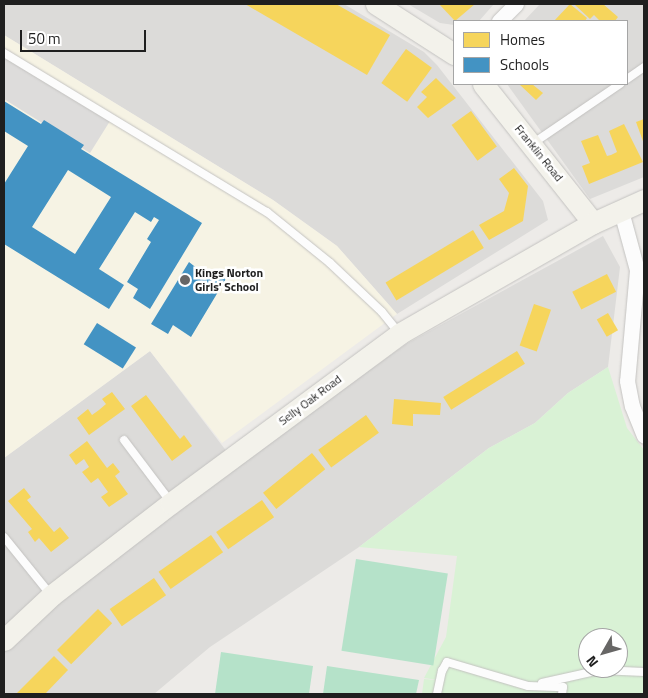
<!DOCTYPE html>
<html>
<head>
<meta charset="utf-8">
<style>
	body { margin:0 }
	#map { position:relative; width:648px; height:698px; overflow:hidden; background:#edebe8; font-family:"Titillium Web",sans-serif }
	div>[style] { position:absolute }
	.residential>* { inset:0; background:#dcdbd9 }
	.education>* { inset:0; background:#f6f3e4 }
	.park>* { inset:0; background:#d9f2d5 }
	.pitch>* { inset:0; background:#b5e2c9; transform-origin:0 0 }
	.parking>* { inset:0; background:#dddcdb }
	.homes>* { inset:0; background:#f6d55c; transform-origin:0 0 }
	.schools>* { inset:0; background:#4393c3; transform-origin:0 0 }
	.roads { filter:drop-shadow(0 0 1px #c3c2c0) drop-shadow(0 0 1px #c3c2c0) }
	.lane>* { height:8px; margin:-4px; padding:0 4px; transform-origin:4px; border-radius:4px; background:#fcfcfc }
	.street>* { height:15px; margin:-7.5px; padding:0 7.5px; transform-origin:7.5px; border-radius:7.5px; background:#fcfcfc }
	.secondary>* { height:21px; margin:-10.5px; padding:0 10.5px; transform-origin:10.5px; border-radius:10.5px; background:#f3f2eb }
	.dots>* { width:14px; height:14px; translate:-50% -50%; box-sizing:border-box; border:2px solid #fff; border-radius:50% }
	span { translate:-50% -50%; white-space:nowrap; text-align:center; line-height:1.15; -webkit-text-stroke:5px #fff; paint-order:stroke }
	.street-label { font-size:12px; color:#1f1f1f }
	.poi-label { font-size:12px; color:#1f1f1f; font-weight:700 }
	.left { translate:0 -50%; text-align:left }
	.frame { position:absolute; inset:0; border:5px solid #1f1f1f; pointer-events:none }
	.legend { position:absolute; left:453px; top:20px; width:175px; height:65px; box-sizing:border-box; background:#fff; border:1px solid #a5a5a5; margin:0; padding:6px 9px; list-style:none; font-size:15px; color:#1f1f1f }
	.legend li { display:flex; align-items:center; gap:10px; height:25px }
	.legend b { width:25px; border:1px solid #a5a5a5 }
	.north { position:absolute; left:578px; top:628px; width:50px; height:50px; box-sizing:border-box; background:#fff; border:1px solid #a5a5a5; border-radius:50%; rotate:232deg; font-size:14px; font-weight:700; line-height:20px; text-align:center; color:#1f1f1f }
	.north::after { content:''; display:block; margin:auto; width:18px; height:22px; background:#676665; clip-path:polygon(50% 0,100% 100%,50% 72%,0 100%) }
	.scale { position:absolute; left:20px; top:30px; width:126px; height:22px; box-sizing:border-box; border:2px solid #1f1f1f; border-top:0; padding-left:6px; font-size:15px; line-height:18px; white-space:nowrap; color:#1f1f1f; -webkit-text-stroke:4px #fff; paint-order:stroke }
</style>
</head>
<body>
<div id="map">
	<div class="residential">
		<div style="clip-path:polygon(4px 4px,344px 4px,424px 52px,437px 65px,543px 201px,548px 220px,397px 314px,337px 246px,273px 200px,4px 35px)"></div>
		<div style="clip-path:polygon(408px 4px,494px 4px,479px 21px,454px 21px,454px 25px,440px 23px)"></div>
		<div style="clip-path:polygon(540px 4px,644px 4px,644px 177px,590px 199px,507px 84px,627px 84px,627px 21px,524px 21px)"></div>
		<div style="clip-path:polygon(603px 236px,620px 267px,608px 367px,568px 393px,535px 423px,489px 448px,359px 547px,210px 647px,154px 694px,4px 694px,4px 458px,150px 351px,237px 465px,406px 344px)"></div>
	</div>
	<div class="education">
		<div style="clip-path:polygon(4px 35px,273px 200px,337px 246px,397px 314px,222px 443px,150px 351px,4px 458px)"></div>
	</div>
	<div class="park">
		<div style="clip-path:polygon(evenodd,608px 367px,627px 428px,644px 450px,644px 694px,422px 694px,424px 679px,445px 681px,424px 678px,446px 637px,457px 556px,359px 547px,489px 448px,535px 423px,568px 393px,608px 367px,588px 638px,618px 638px,618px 668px,588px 668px,588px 638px)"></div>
	</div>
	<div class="pitch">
		<div style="left:356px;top:559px;width:93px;height:93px;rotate:9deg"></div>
		<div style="clip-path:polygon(221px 652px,313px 666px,309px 694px,215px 694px)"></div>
		<div style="clip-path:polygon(327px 666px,419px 680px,416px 694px,323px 694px)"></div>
	</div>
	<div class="parking">
		<div style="clip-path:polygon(4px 55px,110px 121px,90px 153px,4px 99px)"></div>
	</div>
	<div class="homes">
		<div style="clip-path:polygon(245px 4px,336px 4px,390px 35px,367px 75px)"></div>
		<div style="clip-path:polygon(439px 4px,475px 4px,455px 21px)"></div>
		<div style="clip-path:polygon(570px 4px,587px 18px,585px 21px,554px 21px)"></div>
		<div style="clip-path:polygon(574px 4px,603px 4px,618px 17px,615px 21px,600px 21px,594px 15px,590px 19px)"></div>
		<div style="left:406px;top:49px;width:32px;height:42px;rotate:36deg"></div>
		<div style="clip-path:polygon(436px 78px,456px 98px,428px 118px,417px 107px,427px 97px,421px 92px)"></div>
		<div style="clip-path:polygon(519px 84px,532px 84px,543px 93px,536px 100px)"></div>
		<div style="left:471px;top:111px;width:44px;height:24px;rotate:54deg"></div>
		<div style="clip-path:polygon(644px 119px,644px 144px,636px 122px)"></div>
		<div style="clip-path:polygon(624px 124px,643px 162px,589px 184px,582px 166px,590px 163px,581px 141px,598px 135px,607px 156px,611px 155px,617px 152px,609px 131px)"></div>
		<div style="clip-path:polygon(514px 168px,528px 186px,523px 221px,489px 240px,479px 225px,504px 211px,509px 193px,499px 179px)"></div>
		<div style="left:473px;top:230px;width:21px;height:102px;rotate:59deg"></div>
		<div style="left:607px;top:274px;width:20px;height:39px;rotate:63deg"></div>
		<div style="left:534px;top:304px;width:18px;height:44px;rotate:19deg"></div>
		<div style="left:608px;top:313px;width:20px;height:13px;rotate:60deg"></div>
		<div style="left:517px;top:351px;width:15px;height:87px;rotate:58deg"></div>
		<div style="clip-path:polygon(112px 392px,125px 409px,89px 435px,77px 418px,88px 409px,92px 415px,99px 410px,106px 404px,102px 399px)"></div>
		<div style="clip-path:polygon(146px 395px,180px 439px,184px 435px,192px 446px,172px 461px,131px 406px)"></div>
		<div style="clip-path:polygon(394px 399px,441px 403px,440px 415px,413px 414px,413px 426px,392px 424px)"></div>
		<div style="left:366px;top:415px;width:22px;height:59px;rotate:54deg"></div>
		<div style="clip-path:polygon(87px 441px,107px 468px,113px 463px,120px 472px,115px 476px,128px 494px,109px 507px,101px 497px,108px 492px,98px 478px,91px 483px,82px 472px,89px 467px,84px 459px,76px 465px,69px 455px)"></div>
		<div style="left:312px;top:453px;width:21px;height:63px;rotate:51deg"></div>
		<div style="clip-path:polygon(24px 488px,31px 497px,27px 500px,54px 532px,60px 527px,69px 538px,51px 552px,39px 538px,35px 542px,28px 532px,32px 529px,8px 501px)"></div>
		<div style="left:262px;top:500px;width:21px;height:56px;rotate:55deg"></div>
		<div style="left:211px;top:535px;width:21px;height:64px;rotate:55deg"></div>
		<div style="left:154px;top:578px;width:21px;height:54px;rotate:55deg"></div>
		<div style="left:98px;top:609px;width:20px;height:58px;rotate:45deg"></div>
		<div style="clip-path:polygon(54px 656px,68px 670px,45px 694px,16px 694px)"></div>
	</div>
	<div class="schools">
		<div style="clip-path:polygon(evenodd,4px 101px,41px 124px,44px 120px,84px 145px,81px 149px,202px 223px,150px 309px,133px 298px,138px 289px,127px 282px,151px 242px,147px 239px,159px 220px,154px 217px,151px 222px,135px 212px,99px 269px,124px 285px,109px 309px,4px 244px,4px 184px,28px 146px,4px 131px,4px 101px,68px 170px,111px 197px,75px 254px,32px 227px,68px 170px)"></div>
		<div style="clip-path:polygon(189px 262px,213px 281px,218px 272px,227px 277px,191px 337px,173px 325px,168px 334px,151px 324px)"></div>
		<div style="left:97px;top:323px;width:46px;height:25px;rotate:32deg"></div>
	</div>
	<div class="roads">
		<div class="lane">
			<div style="left:4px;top:53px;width:307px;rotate:31.2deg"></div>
			<div style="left:267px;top:212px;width:81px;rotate:39deg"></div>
			<div style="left:330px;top:263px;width:71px;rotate:43.3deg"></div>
			<div style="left:382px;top:312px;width:26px;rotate:51deg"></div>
			<div style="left:627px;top:79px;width:21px;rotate:-35deg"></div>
			<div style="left:532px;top:144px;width:107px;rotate:-34.3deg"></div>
			<div style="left:124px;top:440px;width:76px;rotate:53deg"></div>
			<div style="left:4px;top:537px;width:73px;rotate:51.1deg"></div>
			<div style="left:542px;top:683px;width:59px;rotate:-12.6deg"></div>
			<div style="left:600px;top:670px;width:44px;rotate:2.6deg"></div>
			<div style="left:437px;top:694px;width:24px;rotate:-78deg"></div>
			<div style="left:442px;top:671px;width:10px;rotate:-61deg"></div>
			<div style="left:447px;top:662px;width:84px;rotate:16.5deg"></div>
			<div style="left:528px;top:686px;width:35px;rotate:2deg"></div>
			<div style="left:563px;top:687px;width:7px;rotate:98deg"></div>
		</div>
		<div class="street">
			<div style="left:499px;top:21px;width:24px;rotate:-45deg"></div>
			<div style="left:621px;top:211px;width:61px;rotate:74.8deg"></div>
			<div style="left:637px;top:270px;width:111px;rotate:95.1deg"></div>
			<div style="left:627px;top:381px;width:25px;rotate:79deg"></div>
			<div style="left:632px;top:406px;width:32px;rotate:68deg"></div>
		</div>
		<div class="secondary">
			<div style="left:376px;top:4px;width:93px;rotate:32.7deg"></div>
			<div style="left:483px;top:84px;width:177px;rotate:51.6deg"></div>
			<div style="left:4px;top:640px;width:66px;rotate:-43.2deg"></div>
			<div style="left:52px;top:595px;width:150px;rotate:-37.7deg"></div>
			<div style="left:171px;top:503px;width:284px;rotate:-36.5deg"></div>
			<div style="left:399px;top:334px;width:224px;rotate:-29.8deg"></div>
			<div style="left:593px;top:223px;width:56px;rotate:-24.3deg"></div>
		</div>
	</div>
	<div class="dots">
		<div style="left:185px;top:280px;background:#676665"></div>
	</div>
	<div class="street-label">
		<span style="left:539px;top:153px;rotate:51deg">Franklin Road</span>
		<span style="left:310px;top:400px;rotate:-37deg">Selly Oak Road</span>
	</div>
	<div class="poi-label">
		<span class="left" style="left:195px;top:280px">Kings Norton<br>Girls' School</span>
	</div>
	<div class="frame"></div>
	<ul class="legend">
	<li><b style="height:14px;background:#f6d55c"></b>Homes</li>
	<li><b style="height:14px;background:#4393c3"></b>Schools</li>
	</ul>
	<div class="north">N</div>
	<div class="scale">50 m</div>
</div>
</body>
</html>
